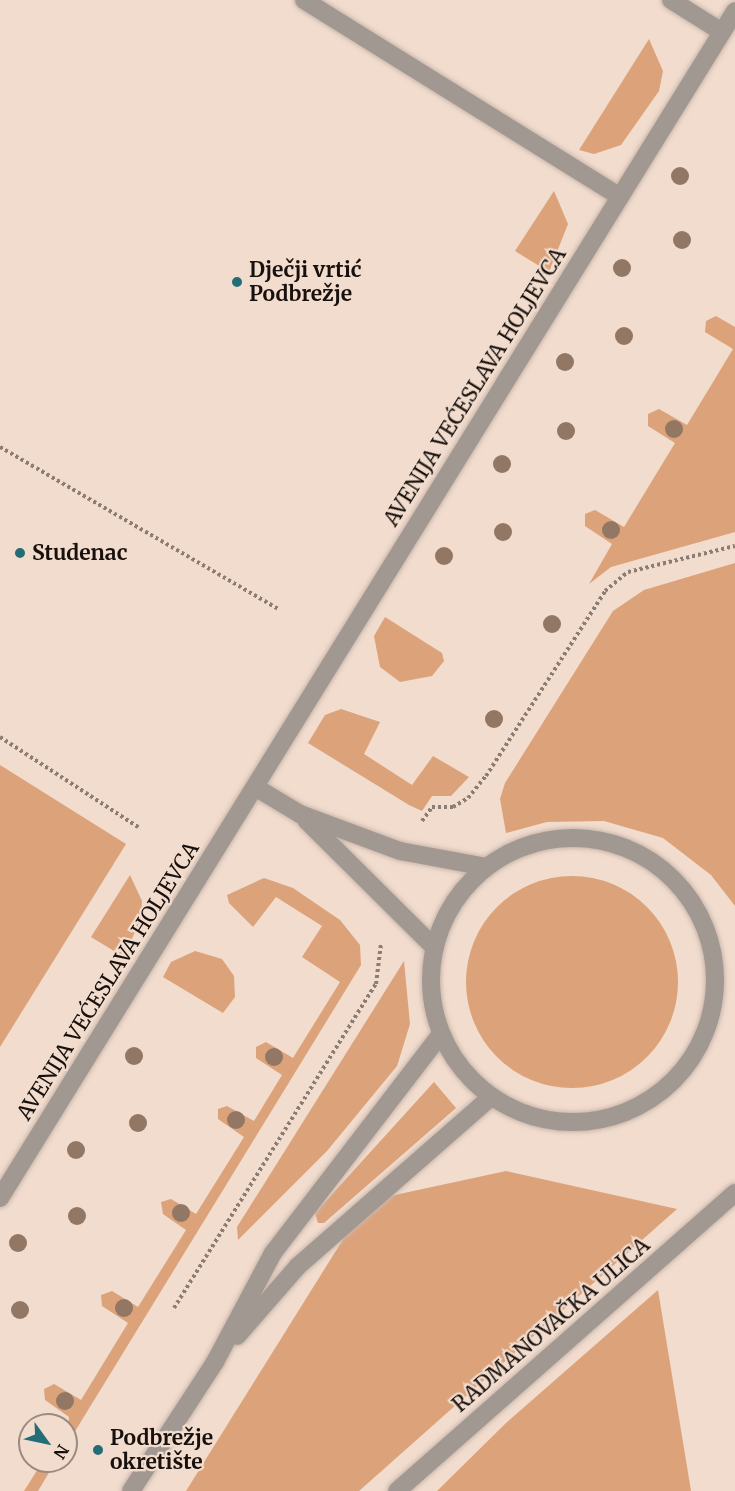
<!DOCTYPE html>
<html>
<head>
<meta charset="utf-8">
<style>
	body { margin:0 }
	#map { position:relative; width:735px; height:1491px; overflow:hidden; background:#f1dcce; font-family:Merriweather,serif }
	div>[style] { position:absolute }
	.green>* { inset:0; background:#dca27a }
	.round { border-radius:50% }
	.path>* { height:4px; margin-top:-2px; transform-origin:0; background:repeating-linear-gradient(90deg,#8b7d73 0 3px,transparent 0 6px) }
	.roads { filter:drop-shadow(0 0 2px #cab7ab) drop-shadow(0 0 2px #cab7ab) }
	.minor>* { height:18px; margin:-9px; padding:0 9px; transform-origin:9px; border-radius:9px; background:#a19892 }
	.minor>.ring { margin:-9px; padding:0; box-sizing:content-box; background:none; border:18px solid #a19892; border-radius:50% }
	.trees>* { width:18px; height:18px; margin:-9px; border-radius:50%; background:#917764 }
	.dots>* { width:16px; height:16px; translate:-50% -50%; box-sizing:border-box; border:3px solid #f1dcce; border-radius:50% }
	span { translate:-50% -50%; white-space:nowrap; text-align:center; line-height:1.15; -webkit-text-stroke:4.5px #f1dcce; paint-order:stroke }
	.poi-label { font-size:21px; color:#17100c; font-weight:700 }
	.left { translate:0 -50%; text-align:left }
	.street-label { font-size:21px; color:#17100c }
	.north { position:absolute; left:18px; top:1413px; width:60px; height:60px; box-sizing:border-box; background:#f1dcce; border:2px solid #9a8a80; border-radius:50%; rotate:123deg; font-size:16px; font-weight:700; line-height:24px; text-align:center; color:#17100c }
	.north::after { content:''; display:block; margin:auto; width:21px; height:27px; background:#236d76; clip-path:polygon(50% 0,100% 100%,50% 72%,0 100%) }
</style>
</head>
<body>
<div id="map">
	<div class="green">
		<div style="clip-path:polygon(649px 39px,663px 71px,659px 91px,621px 145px,594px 154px,579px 150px)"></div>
		<div style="clip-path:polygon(554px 191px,568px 224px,549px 272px,515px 251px)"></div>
		<div style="clip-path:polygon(716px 316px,735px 327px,735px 532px,611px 567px,589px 584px,612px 544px,585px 526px,585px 514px,595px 510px,624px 527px,675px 443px,648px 426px,648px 414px,659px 409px,687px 425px,733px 349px,705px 332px,706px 321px)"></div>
		<div style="clip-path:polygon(735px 563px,735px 906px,711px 875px,663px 838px,604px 821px,547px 822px,506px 833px,500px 799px,505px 783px,613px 611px,644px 590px)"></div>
		<div style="clip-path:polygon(385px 617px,442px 653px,444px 661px,432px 676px,400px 682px,380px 667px,374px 636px)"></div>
		<div style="clip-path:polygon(341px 709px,380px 722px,364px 754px,412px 785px,433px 756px,469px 777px,451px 796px,432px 796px,422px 811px,409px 805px,308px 743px,325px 715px)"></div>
		<div style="clip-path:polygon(0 765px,126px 844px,0 1047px)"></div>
		<div style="clip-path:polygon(130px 875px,142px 901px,141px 918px,124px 957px,91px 937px)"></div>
		<div class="round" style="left:466px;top:876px;width:212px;height:212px"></div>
		<div style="clip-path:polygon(264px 878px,293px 888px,340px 920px,360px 945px,361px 965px,66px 1446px,69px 1417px,45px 1400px,44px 1389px,54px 1384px,81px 1400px,128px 1323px,102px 1306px,101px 1295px,112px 1291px,138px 1307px,186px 1230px,163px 1214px,161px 1202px,171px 1199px,196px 1214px,244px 1137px,218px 1119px,218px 1109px,227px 1106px,254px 1121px,282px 1075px,256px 1058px,256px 1047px,266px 1042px,293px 1058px,340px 982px,302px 957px,322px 926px,276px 897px,253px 927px,229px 903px,227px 895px)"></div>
		<div style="clip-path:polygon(195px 951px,222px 959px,234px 976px,235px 997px,223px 1013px,163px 977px,171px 962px)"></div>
		<div style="clip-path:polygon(404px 961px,410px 1024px,397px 1066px,327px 1151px,238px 1240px,237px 1227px)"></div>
		<div style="clip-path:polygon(434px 1082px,456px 1108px,324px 1223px,318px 1223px,315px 1213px)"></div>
		<div style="clip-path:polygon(506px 1171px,677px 1209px,359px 1491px,186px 1491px,367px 1201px)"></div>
		<div style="clip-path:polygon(658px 1290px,691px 1491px,437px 1491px,505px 1424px)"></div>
		<div style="clip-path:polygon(43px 1461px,56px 1461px,38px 1491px,24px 1491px)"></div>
	</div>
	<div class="path">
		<div style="left:0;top:447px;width:322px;rotate:30.2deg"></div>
		<div style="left:0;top:737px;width:168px;rotate:33.1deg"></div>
		<div style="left:422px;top:821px;width:17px;rotate:-54deg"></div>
		<div style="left:432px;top:807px;width:21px"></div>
		<div style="left:453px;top:807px;width:17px;rotate:-31deg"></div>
		<div style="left:468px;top:798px;width:28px;rotate:-51deg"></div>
		<div style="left:486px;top:776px;width:220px;rotate:-57.2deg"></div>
		<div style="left:605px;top:591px;width:30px;rotate:-40deg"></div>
		<div style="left:628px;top:572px;width:110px;rotate:-13.7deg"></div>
		<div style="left:174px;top:1308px;width:382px;rotate:-58.1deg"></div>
		<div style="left:376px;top:984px;width:40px;rotate:-82.9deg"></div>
	</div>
	<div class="roads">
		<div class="minor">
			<div style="left:304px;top:0;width:372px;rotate:31.9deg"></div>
			<div style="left:671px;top:0;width:60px;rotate:32.1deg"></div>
			<div style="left:255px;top:787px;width:52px;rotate:31deg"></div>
			<div style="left:300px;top:814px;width:107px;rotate:20.3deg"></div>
			<div style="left:400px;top:851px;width:87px;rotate:10.5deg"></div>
			<div style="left:306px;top:820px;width:180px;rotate:44.8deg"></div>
			<div class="ring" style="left:431px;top:838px;width:266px;height:266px"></div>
			<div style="left:0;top:1198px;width:1396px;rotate:-58.23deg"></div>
			<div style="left:237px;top:1336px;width:93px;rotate:-48.9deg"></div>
			<div style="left:298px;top:1266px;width:257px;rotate:-41.2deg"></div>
			<div style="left:131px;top:1491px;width:154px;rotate:-56.9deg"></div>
			<div style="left:215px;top:1362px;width:123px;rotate:-62deg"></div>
			<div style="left:273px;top:1253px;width:272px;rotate:-52.5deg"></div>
			<div style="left:397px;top:1491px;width:451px;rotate:-41.4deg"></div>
		</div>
	</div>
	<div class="trees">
		<div style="left:680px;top:176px"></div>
		<div style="left:682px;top:240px"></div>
		<div style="left:622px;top:268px"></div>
		<div style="left:624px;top:336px"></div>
		<div style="left:565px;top:362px"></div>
		<div style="left:674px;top:429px"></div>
		<div style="left:566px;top:431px"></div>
		<div style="left:502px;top:464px"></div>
		<div style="left:611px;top:530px"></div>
		<div style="left:503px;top:532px"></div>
		<div style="left:444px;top:556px"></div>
		<div style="left:552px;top:624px"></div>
		<div style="left:494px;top:719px"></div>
		<div style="left:134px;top:1056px"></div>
		<div style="left:274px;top:1057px"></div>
		<div style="left:236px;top:1120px"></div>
		<div style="left:138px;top:1123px"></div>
		<div style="left:76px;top:1150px"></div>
		<div style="left:181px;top:1213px"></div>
		<div style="left:77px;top:1216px"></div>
		<div style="left:18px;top:1243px"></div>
		<div style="left:124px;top:1308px"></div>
		<div style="left:20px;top:1310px"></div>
		<div style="left:65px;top:1401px"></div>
	</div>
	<div class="dots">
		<div style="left:237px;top:282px;background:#236d76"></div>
		<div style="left:20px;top:553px;background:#236d76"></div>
		<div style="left:98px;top:1450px;background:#236d76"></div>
	</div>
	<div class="poi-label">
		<span class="left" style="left:249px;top:282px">Dječji vrtić<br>Podbrežje</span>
		<span class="left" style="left:32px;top:553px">Studenac</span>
		<span class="left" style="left:110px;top:1450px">Podbrežje<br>okretište</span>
	</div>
	<div class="street-label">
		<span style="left:475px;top:387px;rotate:-58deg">AVENIJA VEĆESLAVA HOLJEVCA</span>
		<span style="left:108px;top:981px;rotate:-58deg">AVENIJA VEĆESLAVA HOLJEVCA</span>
		<span style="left:551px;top:1325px;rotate:-41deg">RADMANOVAČKA ULICA</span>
	</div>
	<div class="north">N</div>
</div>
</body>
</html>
